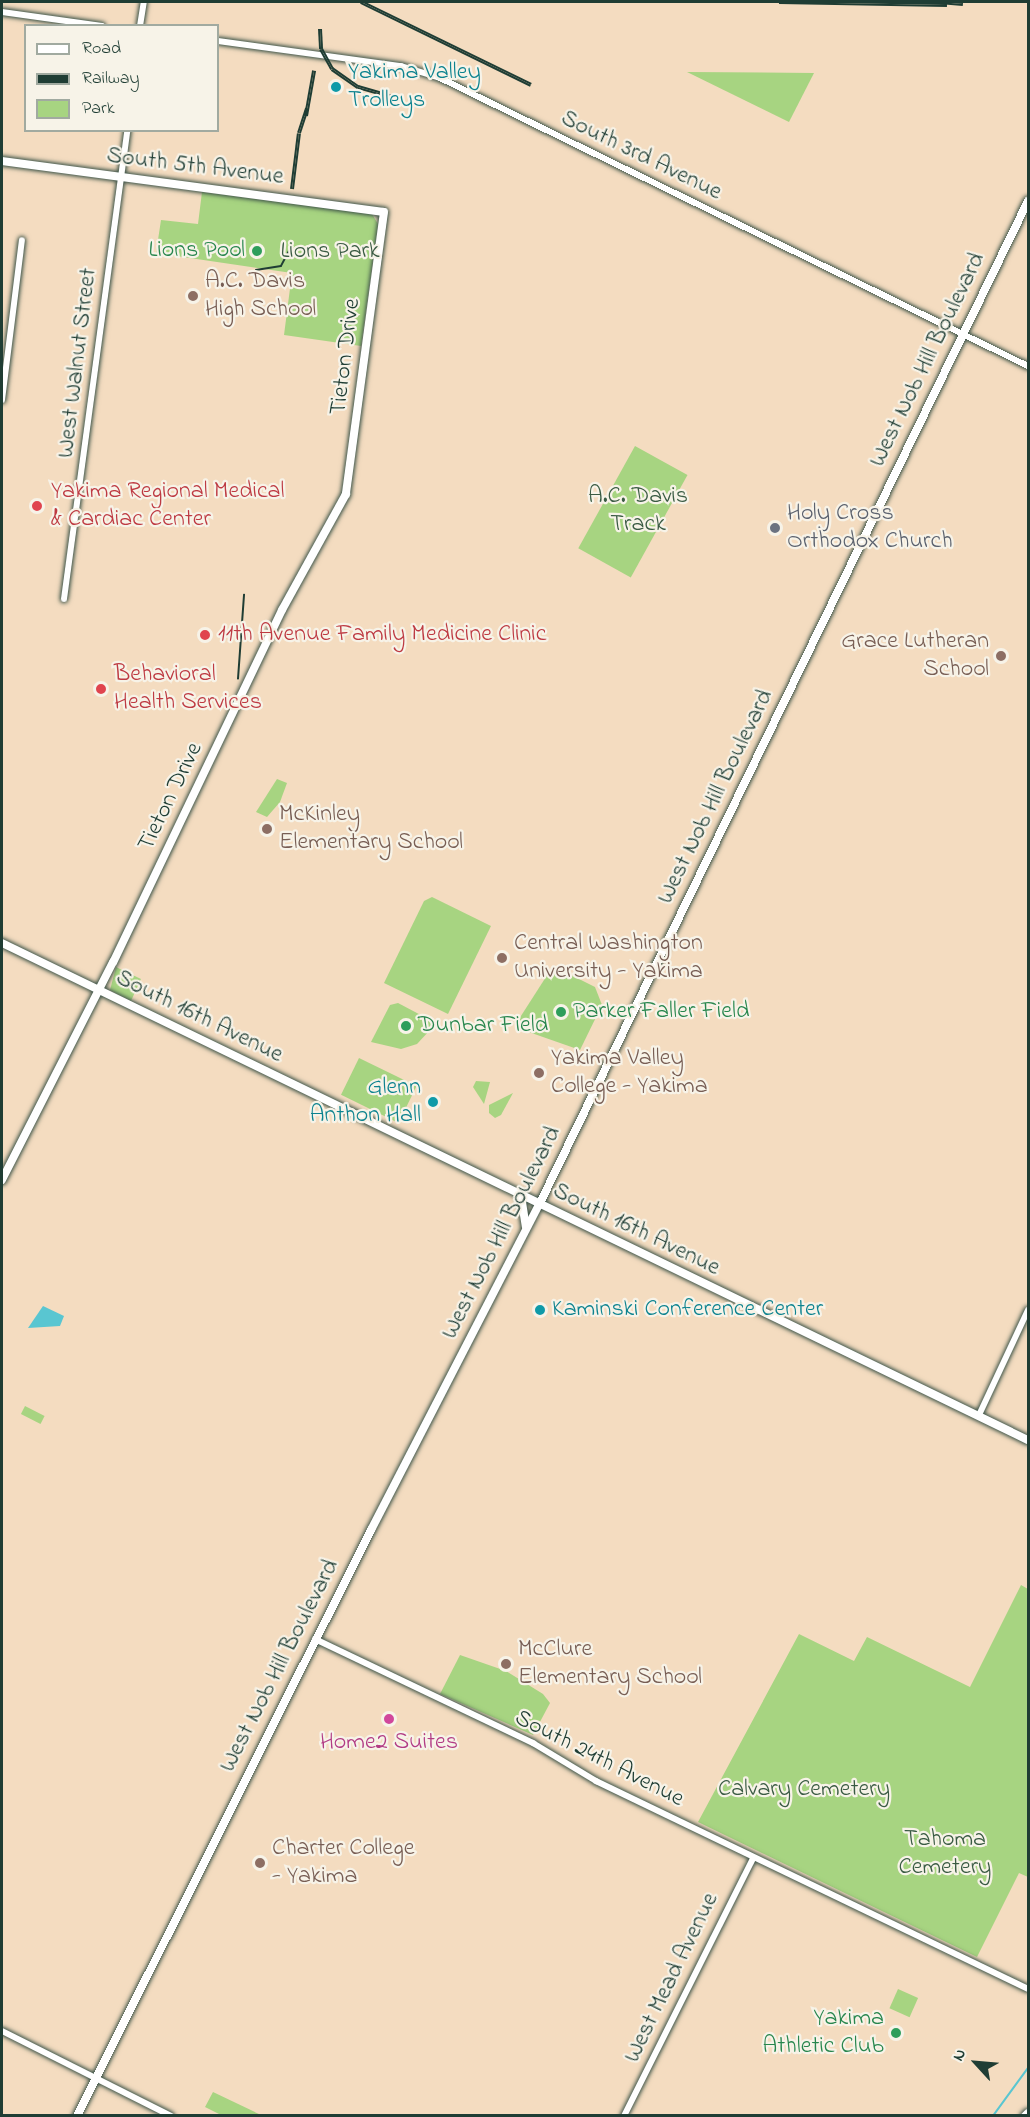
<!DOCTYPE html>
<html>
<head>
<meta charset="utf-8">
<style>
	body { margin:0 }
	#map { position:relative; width:1030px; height:2117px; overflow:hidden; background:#f4dcc0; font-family:"Indie Flower",sans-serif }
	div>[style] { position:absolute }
	.green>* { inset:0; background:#a7d481; transform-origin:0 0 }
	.water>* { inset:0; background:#59c6d1 }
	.stream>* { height:1.5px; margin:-0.75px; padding:0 0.75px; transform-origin:0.75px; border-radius:0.75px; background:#59c6d1 }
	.roads { filter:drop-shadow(0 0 2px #3f5549) drop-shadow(0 0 2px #3f5549) }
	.minor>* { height:6px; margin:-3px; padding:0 3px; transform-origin:3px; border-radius:3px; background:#fff }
	.major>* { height:8px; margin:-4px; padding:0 4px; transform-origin:4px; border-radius:4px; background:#fff }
	.tram>* { height:1.5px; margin:-0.75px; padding:0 0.75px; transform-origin:0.75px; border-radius:0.75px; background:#1f3d34 }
	.rail>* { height:4px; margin-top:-2px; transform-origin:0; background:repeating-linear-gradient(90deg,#f7f3e8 0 4.5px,#1f3d34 0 9px); box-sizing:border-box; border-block:2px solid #1f3d34 }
	.dots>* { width:16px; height:16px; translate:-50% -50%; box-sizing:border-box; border:3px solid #f7f3e8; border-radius:50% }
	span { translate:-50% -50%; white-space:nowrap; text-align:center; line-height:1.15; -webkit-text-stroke:4.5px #f7f3e8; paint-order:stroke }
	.culture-label { font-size:24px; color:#0d838f }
	.left { translate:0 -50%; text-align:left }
	.right { translate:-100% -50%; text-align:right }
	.street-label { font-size:24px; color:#1f3d34 }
	.leisure-label { font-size:24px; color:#27864d }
	.park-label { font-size:24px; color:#3a5b43 }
	.education-label { font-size:24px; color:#785e54 }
	.health-label { font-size:24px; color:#be3a42 }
	.worship-label { font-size:24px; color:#5b616d }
	.hotel-label { font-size:24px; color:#b23c85 }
	.frame { position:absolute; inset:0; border:3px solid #1f3d34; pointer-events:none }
	.legend { position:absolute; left:24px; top:24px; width:195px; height:108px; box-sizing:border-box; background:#f7f3e8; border:2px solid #a1aaa0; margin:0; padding:8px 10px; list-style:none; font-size:18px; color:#1f3d34 }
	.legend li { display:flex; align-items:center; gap:12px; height:30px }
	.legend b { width:30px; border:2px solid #a1aaa0 }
	.north { position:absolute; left:946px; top:2033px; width:60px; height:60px; -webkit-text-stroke:4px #f7f3e8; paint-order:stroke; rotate:296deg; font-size:16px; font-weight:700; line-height:24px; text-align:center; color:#1f3d34 }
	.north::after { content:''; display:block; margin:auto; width:21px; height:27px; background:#1f3d34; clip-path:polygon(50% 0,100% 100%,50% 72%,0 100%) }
</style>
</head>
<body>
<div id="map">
	<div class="green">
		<div style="clip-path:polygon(687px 72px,814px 73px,789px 122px)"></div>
		<div style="clip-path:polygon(202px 192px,372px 214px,378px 224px,361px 346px,284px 335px,292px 273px,156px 253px,161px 220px,198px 224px)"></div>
		<div style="left:635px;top:446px;width:60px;height:117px;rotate:29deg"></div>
		<div style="clip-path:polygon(277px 779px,287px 783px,280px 802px,267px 817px,256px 812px)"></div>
		<div style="clip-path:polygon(432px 897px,491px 926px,448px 1014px,384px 983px,424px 901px)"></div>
		<div style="clip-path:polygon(553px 966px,595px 987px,602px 1005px,580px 1050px,523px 1030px,519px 1019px)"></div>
		<div style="clip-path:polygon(116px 967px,141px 979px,131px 1001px,110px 990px)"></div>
		<div style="clip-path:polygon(398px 1003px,434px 1022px,430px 1030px,417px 1044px,401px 1049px,371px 1042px,390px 1005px)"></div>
		<div style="left:359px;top:1058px;width:64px;height:41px;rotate:26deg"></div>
		<div style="clip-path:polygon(476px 1081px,490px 1082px,484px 1104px,473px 1087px)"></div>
		<div style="clip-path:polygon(513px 1093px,501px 1115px,495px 1118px,489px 1113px,489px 1105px)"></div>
		<div style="left:25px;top:1406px;width:22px;height:9px;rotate:27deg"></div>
		<div style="clip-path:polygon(1021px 1585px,1028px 1589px,1028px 1877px,1019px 1873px,977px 1957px,698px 1822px,799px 1634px,854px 1661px,867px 1637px,970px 1687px)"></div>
		<div style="clip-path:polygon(460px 1655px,506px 1671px,543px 1694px,550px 1703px,533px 1735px,440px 1694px)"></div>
		<div style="left:898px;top:1989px;width:22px;height:21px;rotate:24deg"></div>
		<div style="clip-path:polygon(213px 2092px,261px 2115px,221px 2115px,205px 2107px)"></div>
	</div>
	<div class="water">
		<div style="clip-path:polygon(43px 1306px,64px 1316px,60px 1326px,28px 1328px)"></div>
	</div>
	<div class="stream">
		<div style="left:993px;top:2116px;width:59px;rotate:-53.9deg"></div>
	</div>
	<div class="roads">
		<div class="minor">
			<div style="left:2px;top:12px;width:101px;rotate:8deg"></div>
			<div style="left:140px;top:26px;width:24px;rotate:-81deg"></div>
			<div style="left:218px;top:41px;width:185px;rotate:7.8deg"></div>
			<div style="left:401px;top:66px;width:39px;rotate:17deg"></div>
			<div style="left:438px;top:77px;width:657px;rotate:26.1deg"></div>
			<div style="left:2px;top:400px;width:161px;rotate:-82.9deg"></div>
			<div style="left:64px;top:599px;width:473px;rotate:-82.3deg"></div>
			<div style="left:979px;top:1415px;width:116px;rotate:-65deg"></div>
			<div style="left:315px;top:1639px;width:242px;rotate:25.5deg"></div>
			<div style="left:533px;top:1743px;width:74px;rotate:31.1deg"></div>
			<div style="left:596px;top:1781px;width:479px;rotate:25.7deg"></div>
			<div style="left:2px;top:2031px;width:189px;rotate:26.7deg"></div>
			<div style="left:624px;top:2116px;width:288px;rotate:-63.4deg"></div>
		</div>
		<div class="major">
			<div style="left:2px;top:161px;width:385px;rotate:7.6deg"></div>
			<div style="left:384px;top:212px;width:285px;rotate:97.7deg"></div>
			<div style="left:346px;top:494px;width:132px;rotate:118.9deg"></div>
			<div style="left:282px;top:610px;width:390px;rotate:115.6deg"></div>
			<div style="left:113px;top:962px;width:245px;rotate:117deg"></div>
			<div style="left:2px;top:943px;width:1140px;rotate:25.85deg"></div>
			<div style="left:521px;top:1196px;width:31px;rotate:81deg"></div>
			<div style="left:77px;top:2116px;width:656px;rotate:-63.36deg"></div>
			<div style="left:371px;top:1530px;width:366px;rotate:-62.7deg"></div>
			<div style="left:539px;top:1205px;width:1117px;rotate:-64.03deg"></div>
			<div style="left:1025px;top:2116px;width:4px;rotate:-45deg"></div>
		</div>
	</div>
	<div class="tram">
		<div style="left:256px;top:270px;width:25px;rotate:-9deg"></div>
		<div style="left:281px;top:266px;width:19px;rotate:-62deg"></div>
		<div style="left:238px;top:679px;width:84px;rotate:-85.9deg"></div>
	</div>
	<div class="rail">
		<div style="left:361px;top:2px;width:189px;rotate:26deg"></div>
		<div style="left:779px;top:2px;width:168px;rotate:1deg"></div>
		<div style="left:939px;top:2px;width:24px;rotate:5deg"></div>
		<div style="left:320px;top:29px;width:20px;rotate:87deg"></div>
		<div style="left:321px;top:49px;width:23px;rotate:61deg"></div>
		<div style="left:332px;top:69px;width:32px;rotate:35deg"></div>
		<div style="left:358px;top:87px;width:37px;rotate:16deg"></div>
		<div style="left:306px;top:116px;width:46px;rotate:-79.9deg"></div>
		<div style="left:292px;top:189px;width:56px;rotate:-82.9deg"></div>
		<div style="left:299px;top:133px;width:26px;rotate:-72deg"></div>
	</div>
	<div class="dots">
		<div style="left:336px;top:87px;background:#0f9aa8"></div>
		<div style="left:257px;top:251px;background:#2e9e5b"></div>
		<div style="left:193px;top:296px;background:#8d6e63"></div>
		<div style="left:37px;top:506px;background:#e0444e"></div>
		<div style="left:775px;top:528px;background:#6b7280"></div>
		<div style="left:205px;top:635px;background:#e0444e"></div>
		<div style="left:1001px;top:656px;background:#8d6e63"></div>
		<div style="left:101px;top:689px;background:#e0444e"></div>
		<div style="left:267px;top:829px;background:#8d6e63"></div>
		<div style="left:502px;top:958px;background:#8d6e63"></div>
		<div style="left:561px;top:1012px;background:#2e9e5b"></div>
		<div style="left:406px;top:1026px;background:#2e9e5b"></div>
		<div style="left:539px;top:1073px;background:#8d6e63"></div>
		<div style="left:433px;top:1102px;background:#0f9aa8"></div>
		<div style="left:540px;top:1310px;background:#0f9aa8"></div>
		<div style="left:506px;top:1664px;background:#8d6e63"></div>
		<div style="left:389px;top:1719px;background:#d1479c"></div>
		<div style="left:260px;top:1863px;background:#8d6e63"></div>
		<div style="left:896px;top:2033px;background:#2e9e5b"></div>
	</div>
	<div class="culture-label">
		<span class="left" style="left:348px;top:87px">Yakima Valley<br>Trolleys</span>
		<span class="right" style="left:421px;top:1102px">Glenn<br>Anthon Hall</span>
		<span class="left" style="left:552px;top:1310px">Kaminski Conference Center</span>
	</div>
	<div class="street-label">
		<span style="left:641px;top:156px;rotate:26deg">South 3rd Avenue</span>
		<span style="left:195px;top:167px;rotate:7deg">South 5th Avenue</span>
		<span style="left:346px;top:357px;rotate:-83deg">Tieton Drive</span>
		<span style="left:928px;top:360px;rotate:-64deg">West Nob Hill Boulevard</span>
		<span style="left:78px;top:363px;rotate:-83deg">West Walnut Street</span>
		<span style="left:171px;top:797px;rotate:-64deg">Tieton Drive</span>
		<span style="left:716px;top:797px;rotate:-64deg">West Nob Hill Boulevard</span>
		<span style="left:199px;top:1017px;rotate:26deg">South 16th Avenue</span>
		<span style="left:636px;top:1230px;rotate:26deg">South 16th Avenue</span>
		<span style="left:502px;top:1233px;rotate:-63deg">West Nob Hill Boulevard</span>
		<span style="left:280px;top:1666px;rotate:-63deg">West Nob Hill Boulevard</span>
		<span style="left:599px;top:1759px;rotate:27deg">South 24th Avenue</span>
		<span style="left:672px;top:1978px;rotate:-64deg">West Mead Avenue</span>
	</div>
	<div class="leisure-label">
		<span class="right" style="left:245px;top:251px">Lions Pool</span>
		<span class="left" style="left:573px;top:1012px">Parker Faller Field</span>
		<span class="left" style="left:418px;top:1026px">Dunbar Field</span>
		<span class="right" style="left:884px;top:2033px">Yakima<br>Athletic Club</span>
	</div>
	<div class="park-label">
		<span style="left:330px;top:252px">Lions Park</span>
		<span style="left:638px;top:511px">A.C. Davis<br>Track</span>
		<span style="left:804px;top:1790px">Calvary Cemetery</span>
		<span style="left:945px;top:1854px">Tahoma<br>Cemetery</span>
	</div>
	<div class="education-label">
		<span class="left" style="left:205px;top:296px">A.C. Davis<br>High School</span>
		<span class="right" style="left:989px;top:656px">Grace Lutheran<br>School</span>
		<span class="left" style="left:279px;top:829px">McKinley<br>Elementary School</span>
		<span class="left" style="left:514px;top:958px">Central Washington<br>University - Yakima</span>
		<span class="left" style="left:551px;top:1073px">Yakima Valley<br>College - Yakima</span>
		<span class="left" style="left:518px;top:1664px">McClure<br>Elementary School</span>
		<span class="left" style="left:272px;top:1863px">Charter College<br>- Yakima</span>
	</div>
	<div class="health-label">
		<span class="left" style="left:51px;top:506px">Yakima Regional Medical<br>&amp; Cardiac Center</span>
		<span class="left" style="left:218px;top:635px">11th Avenue Family Medicine Clinic</span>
		<span class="left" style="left:114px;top:689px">Behavioral<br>Health Services</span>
	</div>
	<div class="worship-label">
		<span class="left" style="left:787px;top:528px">Holy Cross<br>Orthodox Church</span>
	</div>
	<div class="hotel-label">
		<span style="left:389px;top:1743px">Home2 Suites</span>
	</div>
	<div class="frame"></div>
	<ul class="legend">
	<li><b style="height:8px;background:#fff"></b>Road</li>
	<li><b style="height:8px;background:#1f3d34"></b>Railway</li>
	<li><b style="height:16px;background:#a7d481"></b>Park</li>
	</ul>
	<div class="north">N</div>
</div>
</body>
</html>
